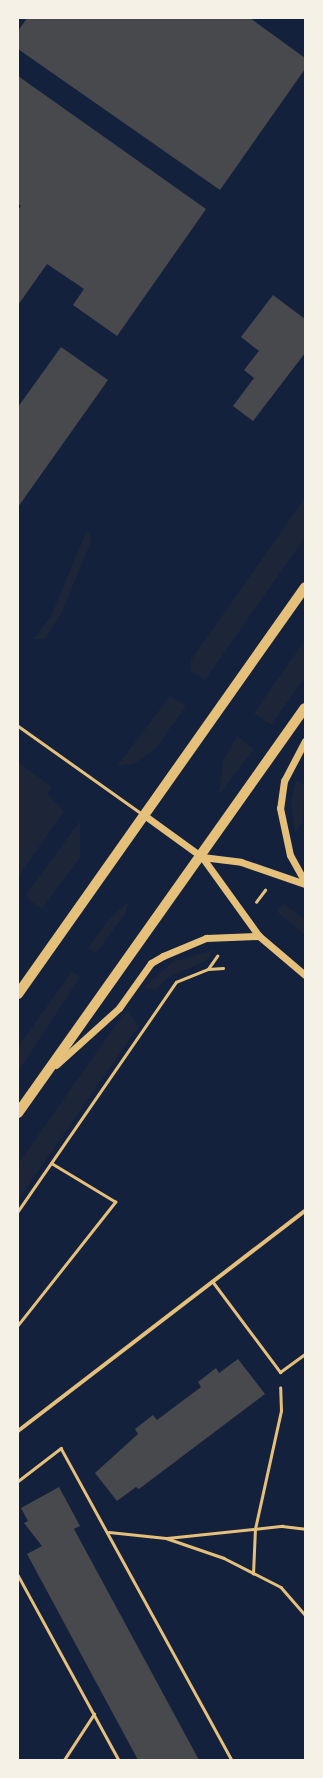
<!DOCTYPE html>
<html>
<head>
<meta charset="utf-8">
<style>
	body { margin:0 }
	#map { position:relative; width:323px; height:1778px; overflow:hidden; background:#14213d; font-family:Overpass,sans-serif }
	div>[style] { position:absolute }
	.green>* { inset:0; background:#1d2539 }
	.building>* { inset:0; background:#48494c }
	.path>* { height:2.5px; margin:-1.25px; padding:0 1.25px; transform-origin:1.25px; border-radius:1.25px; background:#e5c07b }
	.service>* { height:3px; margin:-1.5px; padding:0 1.5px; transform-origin:1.5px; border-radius:1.5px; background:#e5c07b }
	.minor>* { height:4px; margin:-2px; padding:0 2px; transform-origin:2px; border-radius:2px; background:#e5c07b }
	.tertiary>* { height:7px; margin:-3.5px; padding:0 3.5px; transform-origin:3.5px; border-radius:3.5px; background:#e5c07b }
	.primary>* { height:10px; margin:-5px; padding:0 5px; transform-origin:5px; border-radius:5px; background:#e5c07b }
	span { translate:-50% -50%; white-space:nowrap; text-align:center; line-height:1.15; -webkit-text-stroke:4px #f6f1e7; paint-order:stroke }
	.frame { position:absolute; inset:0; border:19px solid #f6f1e7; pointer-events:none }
</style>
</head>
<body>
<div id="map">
	<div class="green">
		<div style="clip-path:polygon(305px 498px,305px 537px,205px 680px,191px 670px,191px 660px)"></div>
		<div style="clip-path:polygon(87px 530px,92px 539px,62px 612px,45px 639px,34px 639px,51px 616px)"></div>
		<div style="clip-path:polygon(305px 640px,305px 677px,271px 725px,254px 713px)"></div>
		<div style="clip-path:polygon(170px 696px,186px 706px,156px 748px,134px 764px,117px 766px)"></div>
		<div style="clip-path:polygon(237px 736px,254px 749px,219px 795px,223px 761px)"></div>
		<div style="clip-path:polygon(18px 762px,52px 787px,47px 794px,64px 811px,18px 877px)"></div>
		<div style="clip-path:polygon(296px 780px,305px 786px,302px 822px,295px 833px,291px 803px)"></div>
		<div style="clip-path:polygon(80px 821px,80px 857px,42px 909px,29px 900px,27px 893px)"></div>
		<div style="clip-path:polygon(129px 901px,125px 914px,96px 953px,88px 948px,109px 919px)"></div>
		<div style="clip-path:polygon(283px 903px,305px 920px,305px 935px,277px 912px)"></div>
		<div style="clip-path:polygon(215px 950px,205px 961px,167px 978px,154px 991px,144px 987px,174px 961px)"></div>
		<div style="clip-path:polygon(72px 971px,80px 977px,18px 1072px,18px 1047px)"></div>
		<div style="clip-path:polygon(127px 1009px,138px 1027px,18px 1200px,18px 1164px)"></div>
	</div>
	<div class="building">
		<div style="clip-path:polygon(27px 18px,250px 18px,305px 58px,305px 69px,220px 190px,18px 49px,18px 31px)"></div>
		<div style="clip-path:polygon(18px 76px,206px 209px,117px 336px,73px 305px,84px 289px,47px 264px,18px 305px,18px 210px,21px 206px,18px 203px)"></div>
		<div style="clip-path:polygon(273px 295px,305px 319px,305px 353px,253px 421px,233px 406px,254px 378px,244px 370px,259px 351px,241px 337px)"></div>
		<div style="clip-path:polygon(61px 347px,108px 380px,18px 507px,18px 407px)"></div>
		<div style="clip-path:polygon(238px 1359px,265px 1394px,139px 1489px,136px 1487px,117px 1501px,95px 1473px,138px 1434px,135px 1429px,153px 1415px,157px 1420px,201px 1387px,198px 1382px,216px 1368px,219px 1373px)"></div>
		<div style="clip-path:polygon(59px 1487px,80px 1526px,74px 1529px,199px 1760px,138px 1760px,27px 1554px,42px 1546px,24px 1523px,28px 1521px,21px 1508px)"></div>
	</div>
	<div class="path">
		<div style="left:256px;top:902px;width:15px;rotate:-53deg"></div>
		<div style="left:208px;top:969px;width:16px;rotate:-55deg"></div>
		<div style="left:18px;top:1211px;width:278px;rotate:-55.4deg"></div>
		<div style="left:176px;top:982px;width:35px;rotate:-22deg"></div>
		<div style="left:208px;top:969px;width:15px;rotate:-4deg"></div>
		<div style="left:18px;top:1325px;width:157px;rotate:-51.7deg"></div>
		<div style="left:115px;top:1202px;width:74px;rotate:-148.9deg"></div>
		<div style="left:18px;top:1481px;width:54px;rotate:-37.5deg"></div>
		<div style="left:61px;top:1448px;width:356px;rotate:61.3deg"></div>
		<div style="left:109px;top:1532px;width:57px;rotate:6deg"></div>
		<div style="left:166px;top:1538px;width:61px;rotate:19deg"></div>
		<div style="left:224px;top:1558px;width:64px;rotate:27deg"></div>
		<div style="left:281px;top:1587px;width:37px;rotate:49deg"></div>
		<div style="left:167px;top:1538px;width:116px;rotate:-6deg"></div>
		<div style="left:282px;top:1526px;width:23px;rotate:7deg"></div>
		<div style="left:253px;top:1574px;width:45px;rotate:-87.5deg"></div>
		<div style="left:255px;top:1529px;width:121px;rotate:-77.6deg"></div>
		<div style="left:281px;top:1411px;width:23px;rotate:-92deg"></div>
		<div style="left:18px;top:1575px;width:211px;rotate:61.4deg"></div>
		<div style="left:64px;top:1760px;width:55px;rotate:-56.9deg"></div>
	</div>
	<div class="service">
		<div style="left:18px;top:726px;width:152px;rotate:35.4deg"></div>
		<div style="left:212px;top:1281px;width:114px;rotate:53.2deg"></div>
		<div style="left:280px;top:1372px;width:31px;rotate:-36deg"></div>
	</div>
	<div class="minor">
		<div style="left:18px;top:1431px;width:362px;rotate:-37.5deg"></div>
	</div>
	<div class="tertiary">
		<div style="left:305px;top:741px;width:45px;rotate:117.7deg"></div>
		<div style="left:284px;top:781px;width:27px;rotate:98deg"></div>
		<div style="left:280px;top:808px;width:48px;rotate:78deg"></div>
		<div style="left:290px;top:855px;width:31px;rotate:61deg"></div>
		<div style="left:144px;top:815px;width:72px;rotate:35.9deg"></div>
		<div style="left:202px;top:857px;width:39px;rotate:7deg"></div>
		<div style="left:241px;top:862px;width:68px;rotate:19deg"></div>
		<div style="left:202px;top:857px;width:97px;rotate:54.2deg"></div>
		<div style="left:259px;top:936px;width:60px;rotate:40.3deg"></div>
		<div style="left:56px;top:1065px;width:85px;rotate:-42.1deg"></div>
		<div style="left:119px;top:1008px;width:55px;rotate:-54.6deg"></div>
		<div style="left:151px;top:963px;width:14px;rotate:-30deg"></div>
		<div style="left:163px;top:956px;width:47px;rotate:-22.7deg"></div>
		<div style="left:206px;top:938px;width:53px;rotate:-2.2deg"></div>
	</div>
	<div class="primary">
		<div style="left:18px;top:994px;width:498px;rotate:-54.8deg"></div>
		<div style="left:18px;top:1113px;width:496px;rotate:-54.7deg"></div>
	</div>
	<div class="frame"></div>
</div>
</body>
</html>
